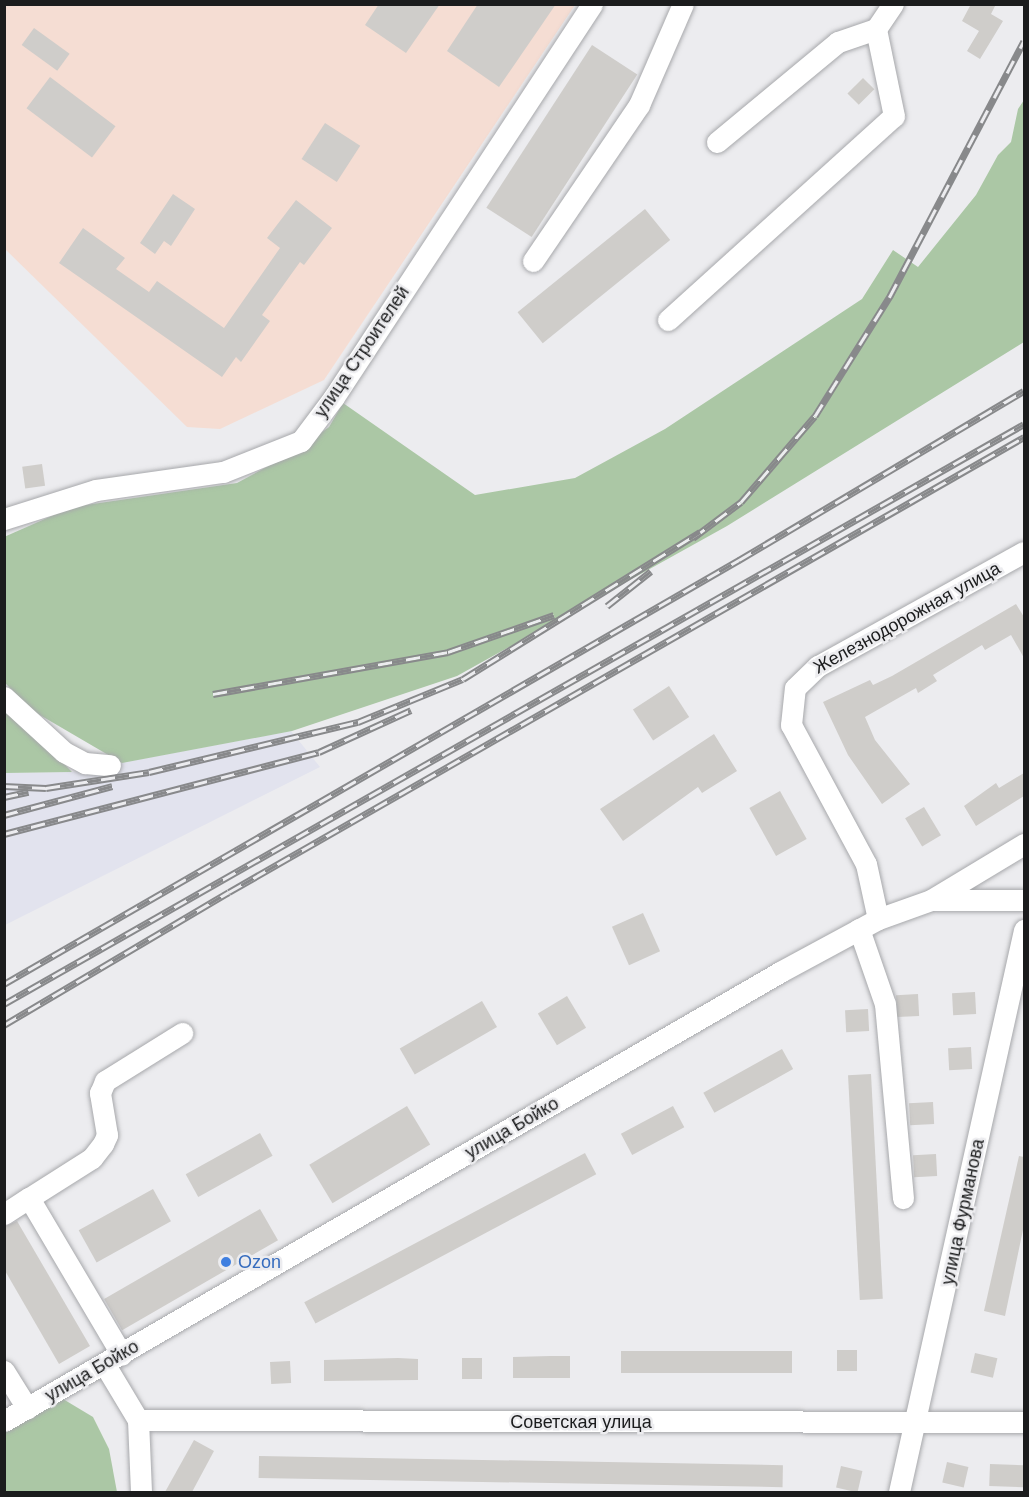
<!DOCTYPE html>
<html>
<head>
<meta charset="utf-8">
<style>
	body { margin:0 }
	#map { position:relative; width:1029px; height:1497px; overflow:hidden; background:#ececef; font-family:Helvetica,sans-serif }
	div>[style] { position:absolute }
	.built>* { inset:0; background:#e2e3ee }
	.industrial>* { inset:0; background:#f5ddd3 }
	.green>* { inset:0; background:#abc7a5 }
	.building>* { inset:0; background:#cfcdca; transform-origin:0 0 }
	.roads { filter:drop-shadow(0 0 2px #a7a8ab) drop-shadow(0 0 2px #a7a8ab) }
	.minor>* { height:21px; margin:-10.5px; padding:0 10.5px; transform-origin:10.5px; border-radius:10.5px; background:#fff }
	.rail>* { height:7px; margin-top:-3.5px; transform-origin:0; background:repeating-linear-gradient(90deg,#ececef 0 14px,#88898b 0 28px); box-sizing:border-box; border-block:2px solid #88898b }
	.dots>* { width:16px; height:16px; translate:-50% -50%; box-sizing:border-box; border:3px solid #ececef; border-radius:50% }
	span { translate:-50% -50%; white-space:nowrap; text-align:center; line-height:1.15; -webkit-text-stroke:5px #ececef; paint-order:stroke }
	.street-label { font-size:18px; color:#1b1c1d }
	.shop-label { font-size:18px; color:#366cbe }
	.left { translate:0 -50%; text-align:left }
	.frame { position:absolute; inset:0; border:6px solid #1b1c1d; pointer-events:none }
</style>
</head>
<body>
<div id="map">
	<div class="built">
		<div style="clip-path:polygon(291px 731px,320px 767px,5px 925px,4px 773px,72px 772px)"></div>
	</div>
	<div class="industrial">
		<div style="clip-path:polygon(4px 5px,575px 5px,324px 380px,220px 429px,187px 427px,5px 249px)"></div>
	</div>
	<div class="green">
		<div style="clip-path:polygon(1024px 100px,1024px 342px,727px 526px,457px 676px,292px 731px,122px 763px,33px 711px,5px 683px,4px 537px,72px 507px,237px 483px,296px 451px,329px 427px,343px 403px,475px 495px,575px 478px,665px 429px,862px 299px,893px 250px,918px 267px,976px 195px,998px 155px,1011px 142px,1018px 109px)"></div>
		<div style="clip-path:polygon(4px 702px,72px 772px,5px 773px)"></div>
		<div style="clip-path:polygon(63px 1399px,93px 1417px,109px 1449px,117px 1492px,5px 1492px,4px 1432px)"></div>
	</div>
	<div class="building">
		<div style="clip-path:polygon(379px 4px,440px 4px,406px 53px,365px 25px)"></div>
		<div style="clip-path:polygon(478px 4px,556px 4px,499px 87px,447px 51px)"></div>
		<div style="clip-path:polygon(971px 4px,996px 4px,991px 14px,1003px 21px,980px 59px,967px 51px,979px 31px,962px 21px)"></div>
		<div style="left:34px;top:28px;width:44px;height:21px;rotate:36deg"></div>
		<div style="left:592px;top:45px;width:54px;height:194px;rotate:33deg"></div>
		<div style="left:50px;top:77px;width:82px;height:39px;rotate:37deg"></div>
		<div style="left:863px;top:78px;width:16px;height:22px;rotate:45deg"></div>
		<div style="left:325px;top:123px;width:42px;height:43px;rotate:33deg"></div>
		<div style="clip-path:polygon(173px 194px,195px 209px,171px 246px,164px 241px,155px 254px,140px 243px)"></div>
		<div style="clip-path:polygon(296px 200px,332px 228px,304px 265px,300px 262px,262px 315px,270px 321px,241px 362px,236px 357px,222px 377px,59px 263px,83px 228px,125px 258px,116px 269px,149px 292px,157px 281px,224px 328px,280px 248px,267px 238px)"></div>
		<div style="left:645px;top:209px;width:40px;height:164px;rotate:51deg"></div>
		<div style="left:42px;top:464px;width:22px;height:20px;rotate:82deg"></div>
		<div style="clip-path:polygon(1016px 604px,1024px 617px,1024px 658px,1011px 635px,985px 650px,982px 645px,933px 675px,937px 681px,918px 693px,916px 688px,865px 717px,875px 740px,910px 784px,882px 804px,848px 755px,823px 702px,870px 680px,873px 685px,892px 676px)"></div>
		<div style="left:669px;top:686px;width:37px;height:43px;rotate:57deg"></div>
		<div style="clip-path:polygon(714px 734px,737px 771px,702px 793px,698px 787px,623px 841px,600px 809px)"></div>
		<div style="clip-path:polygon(1024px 773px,1024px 796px,976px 826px,964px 806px,996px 783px,999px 788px)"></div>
		<div style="left:780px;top:791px;width:55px;height:35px;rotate:61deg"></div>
		<div style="left:924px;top:807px;width:33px;height:22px;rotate:59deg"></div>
		<div style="left:643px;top:913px;width:42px;height:34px;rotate:66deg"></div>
		<div style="left:975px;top:992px;width:22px;height:23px;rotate:87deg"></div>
		<div style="left:918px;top:994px;width:22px;height:22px;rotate:87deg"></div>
		<div style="left:567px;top:996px;width:37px;height:34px;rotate:59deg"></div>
		<div style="left:482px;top:1001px;width:30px;height:95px;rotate:60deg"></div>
		<div style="left:868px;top:1009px;width:22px;height:23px;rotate:87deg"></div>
		<div style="left:971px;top:1047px;width:22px;height:23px;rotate:87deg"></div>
		<div style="left:782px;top:1049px;width:23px;height:90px;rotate:61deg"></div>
		<div style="left:871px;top:1074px;width:225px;height:23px;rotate:87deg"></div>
		<div style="left:933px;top:1102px;width:22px;height:24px;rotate:87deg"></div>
		<div style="left:407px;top:1106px;width:45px;height:114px;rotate:59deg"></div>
		<div style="left:673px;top:1106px;width:24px;height:59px;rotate:62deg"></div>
		<div style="left:260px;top:1133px;width:26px;height:85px;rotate:61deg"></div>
		<div style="left:585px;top:1153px;width:24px;height:318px;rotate:62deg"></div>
		<div style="left:936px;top:1154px;width:22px;height:23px;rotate:87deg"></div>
		<div style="clip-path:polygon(1019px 1156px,1024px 1157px,1024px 1225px,1005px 1316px,984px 1311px)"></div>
		<div style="left:153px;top:1189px;width:37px;height:85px;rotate:61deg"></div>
		<div style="left:260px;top:1209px;width:36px;height:180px;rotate:60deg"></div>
		<div style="clip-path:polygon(17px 1221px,90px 1346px,59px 1364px,4px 1269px,4px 1227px)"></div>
		<div style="left:837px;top:1350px;width:20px;height:21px"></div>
		<div style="left:792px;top:1351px;width:22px;height:171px;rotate:90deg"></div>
		<div style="left:975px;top:1353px;width:23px;height:20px;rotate:13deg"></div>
		<div style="clip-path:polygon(550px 1356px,570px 1356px,570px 1378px,513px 1378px,513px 1357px)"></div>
		<div style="clip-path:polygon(398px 1358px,418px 1359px,418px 1380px,324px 1381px,324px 1360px)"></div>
		<div style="left:462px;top:1358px;width:20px;height:21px"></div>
		<div style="left:290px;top:1361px;width:22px;height:20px;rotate:87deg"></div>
		<div style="clip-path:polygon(194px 1440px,214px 1451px,192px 1492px,165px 1492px)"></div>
		<div style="left:259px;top:1456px;width:524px;height:22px;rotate:1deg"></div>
		<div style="left:947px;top:1462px;width:22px;height:21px;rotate:13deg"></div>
		<div style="left:990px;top:1464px;width:34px;height:22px;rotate:2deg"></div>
		<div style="left:841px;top:1466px;width:22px;height:22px;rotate:13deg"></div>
	</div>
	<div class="roads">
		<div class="minor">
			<div style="left:717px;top:142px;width:157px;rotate:-39.6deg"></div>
			<div style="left:838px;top:42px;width:40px;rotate:-18.9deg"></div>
			<div style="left:876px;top:29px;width:30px;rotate:-56deg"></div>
			<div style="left:533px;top:261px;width:189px;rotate:-55.8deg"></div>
			<div style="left:639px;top:105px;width:110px;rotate:-66.5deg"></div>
			<div style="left:668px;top:320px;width:304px;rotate:-42.1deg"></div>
			<div style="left:894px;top:116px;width:89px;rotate:-101.7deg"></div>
			<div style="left:4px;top:519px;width:96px;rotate:-17.5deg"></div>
			<div style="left:96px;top:490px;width:128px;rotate:-8.1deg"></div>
			<div style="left:223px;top:472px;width:84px;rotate:-21.7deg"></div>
			<div style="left:301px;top:441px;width:55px;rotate:-53.1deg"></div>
			<div style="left:334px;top:397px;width:470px;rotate:-56.7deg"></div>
			<div style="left:4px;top:697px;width:81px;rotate:42.5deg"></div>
			<div style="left:64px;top:752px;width:24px;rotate:28deg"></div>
			<div style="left:85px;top:763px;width:25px;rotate:5deg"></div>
			<div style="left:932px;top:900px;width:92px"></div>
			<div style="left:878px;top:919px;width:56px;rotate:-102.3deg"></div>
			<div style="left:866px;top:864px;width:158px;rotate:-118.3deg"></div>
			<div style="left:791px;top:725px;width:37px;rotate:-84deg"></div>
			<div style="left:795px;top:688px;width:32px;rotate:-44deg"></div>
			<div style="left:818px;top:666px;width:235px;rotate:-29deg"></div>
			<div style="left:859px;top:929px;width:79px;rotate:70.9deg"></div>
			<div style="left:885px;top:1004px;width:195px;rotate:84.7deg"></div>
			<div style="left:29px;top:1198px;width:75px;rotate:-32.4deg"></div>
			<div style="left:92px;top:1158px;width:18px;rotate:-52deg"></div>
			<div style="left:103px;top:1144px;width:10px;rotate:-66deg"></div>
			<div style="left:107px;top:1135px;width:43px;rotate:-99.5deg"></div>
			<div style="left:100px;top:1093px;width:13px;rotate:-67deg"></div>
			<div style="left:105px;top:1081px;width:91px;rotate:-31.9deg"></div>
			<div style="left:4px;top:1214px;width:30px;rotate:-33deg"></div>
			<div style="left:29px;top:1198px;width:182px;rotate:59.4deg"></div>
			<div style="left:105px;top:1365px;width:64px;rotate:59deg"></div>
			<div style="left:138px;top:1420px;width:72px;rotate:87.6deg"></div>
			<div style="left:4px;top:1371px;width:44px;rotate:58.1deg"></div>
			<div style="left:138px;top:1420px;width:886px;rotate:0.13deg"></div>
			<div style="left:4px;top:1421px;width:897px;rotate:-30.05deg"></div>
			<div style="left:780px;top:972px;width:111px;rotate:-28.4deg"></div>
			<div style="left:878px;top:919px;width:56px;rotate:-19.7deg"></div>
			<div style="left:931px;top:900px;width:109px;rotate:-31.1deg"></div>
			<div style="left:899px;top:1492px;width:576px;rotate:-77.46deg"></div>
		</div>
	</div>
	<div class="rail">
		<div style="left:693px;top:538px;width:60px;rotate:-36.9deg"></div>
		<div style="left:741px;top:502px;width:113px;rotate:-49.3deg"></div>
		<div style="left:815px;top:416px;width:142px;rotate:-58deg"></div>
		<div style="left:890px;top:296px;width:288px;rotate:-62.3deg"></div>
		<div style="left:607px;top:606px;width:56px;rotate:-38.5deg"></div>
		<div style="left:213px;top:694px;width:239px;rotate:-10.1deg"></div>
		<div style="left:448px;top:652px;width:112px;rotate:-19.2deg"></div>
		<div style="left:4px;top:786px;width:42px;rotate:2.7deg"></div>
		<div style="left:46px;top:788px;width:104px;rotate:-8.8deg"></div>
		<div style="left:149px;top:772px;width:215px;rotate:-13.5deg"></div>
		<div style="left:358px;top:722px;width:113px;rotate:-22.3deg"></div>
		<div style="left:463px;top:679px;width:279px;rotate:-31.8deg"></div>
		<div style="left:4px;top:797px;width:25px;rotate:-12deg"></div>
		<div style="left:4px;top:815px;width:112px;rotate:-15deg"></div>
		<div style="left:4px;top:834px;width:325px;rotate:-14.6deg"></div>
		<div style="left:319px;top:752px;width:101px;rotate:-24.5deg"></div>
		<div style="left:4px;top:984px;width:849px;rotate:-29.98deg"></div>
		<div style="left:739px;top:560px;width:331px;rotate:-30.7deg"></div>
		<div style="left:4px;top:1004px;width:1173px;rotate:-29.62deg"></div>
		<div style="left:4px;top:1025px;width:261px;rotate:-30.6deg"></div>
		<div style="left:229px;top:892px;width:916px;rotate:-29.78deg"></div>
	</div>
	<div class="dots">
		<div style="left:226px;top:1262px;background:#3f7fe0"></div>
	</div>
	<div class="street-label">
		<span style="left:362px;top:352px;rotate:-56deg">улица Строителей</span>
		<span style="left:907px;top:618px;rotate:-29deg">Железнодорожная улица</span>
		<span style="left:512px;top:1128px;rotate:-30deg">улица Бойко</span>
		<span style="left:963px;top:1212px;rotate:-78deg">улица Фурманова</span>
		<span style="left:92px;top:1371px;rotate:-30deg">улица Бойко</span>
		<span style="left:581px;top:1422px">Советская улица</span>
	</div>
	<div class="shop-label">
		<span class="left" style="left:238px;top:1262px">Ozon</span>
	</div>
	<div class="frame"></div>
</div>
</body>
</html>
